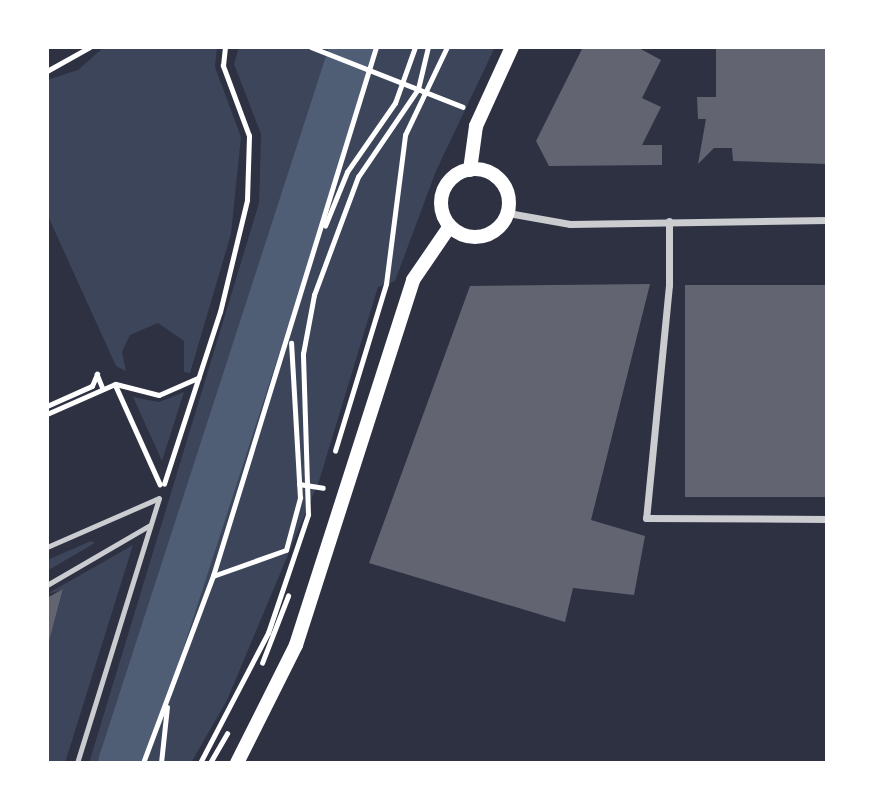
<!DOCTYPE html>
<html>
<head>
<meta charset="utf-8">
<style>
	body { margin:0 }
	#map { position:relative; width:874px; height:810px; overflow:hidden; background:#2d3142; font-family:"Varela Round",sans-serif }
	div>[style] { position:absolute }
	.green>* { inset:0; background:#3c4559 }
	.river>* { height:47px; margin:-23.5px; padding:0 23.5px; transform-origin:23.5px; border-radius:23.5px; background:#4f5d75 }
	.building>* { inset:0; background:#626471; transform-origin:0 0 }
	.path>* { height:4.5px; margin:-2.25px; padding:0 2.25px; transform-origin:2.25px; border-radius:2.25px; background:#fff }
	.service>* { height:5px; margin:-2.5px; padding:0 2.5px; transform-origin:2.5px; border-radius:2.5px; background:#caccd0 }
	.minor>* { height:7px; margin:-3.5px; padding:0 3.5px; transform-origin:3.5px; border-radius:3.5px; background:#caccd0 }
	.secondary>* { height:14px; margin:-7px; padding:0 7px; transform-origin:7px; border-radius:7px; background:#fff }
	.secondary>.ring { margin:-7px; padding:0; box-sizing:content-box; background:none; border:14px solid #fff; border-radius:50% }
	span { translate:-50% -50%; white-space:nowrap; text-align:center; line-height:1.15; -webkit-text-stroke:7px #fff; paint-order:stroke }
	.frame { position:absolute; inset:0; border:49px solid #fff; pointer-events:none }
</style>
</head>
<body>
<div id="map">
	<div class="green">
		<div style="clip-path:polygon(104px 47px,217px 47px,215px 67px,241px 137px,231px 234px,190px 373px,184px 372px,184px 341px,158px 323px,130px 335px,122px 352px,126px 371px,116px 366px,47px 214px,47px 80px,78px 70px)"></div>
		<div style="clip-path:polygon(239px 47px,495px 47px,436px 171px,395px 281px,378px 287px,319px 481px,227px 700px,191px 763px,139px 763px,362px 73px,332px 61px,104px 763px,89px 763px,259px 203px,261px 134px,234px 64px)"></div>
		<div style="clip-path:polygon(184px 392px,162px 461px,133px 397px,159px 402px)"></div>
		<div style="clip-path:polygon(91px 541px,95px 543px,47px 571px,47px 560px)"></div>
		<div style="clip-path:polygon(133px 545px,65px 763px,47px 763px,47px 648px,63px 590px,47px 594px)"></div>
	</div>
	<div class="river">
		<div style="left:121px;top:763px;width:753px;rotate:-72.05deg"></div>
	</div>
	<div class="building">
		<div style="clip-path:polygon(583px 47px,637px 47px,661px 60px,642px 98px,661px 107px,642px 145px,662px 145px,662px 165px,549px 166px,536px 141px)"></div>
		<div style="clip-path:polygon(716px 47px,827px 47px,827px 164px,733px 161px,732px 148px,714px 148px,698px 164px,706px 119px,698px 119px,697px 97px,716px 97px)"></div>
		<div style="clip-path:polygon(650px 284px,591px 520px,645px 536px,634px 595px,573px 588px,565px 622px,369px 563px,470px 286px)"></div>
		<div style="left:827px;top:285px;width:212px;height:142px;rotate:90deg"></div>
		<div style="clip-path:polygon(63px 589px,48px 645px,47px 645px,47px 598px)"></div>
	</div>
	<div class="path">
		<div style="left:311px;top:47px;width:163px;rotate:21.5deg"></div>
		<div style="left:47px;top:71px;width:49px;rotate:-29.2deg"></div>
		<div style="left:325px;top:226px;width:58px;rotate:-67.8deg"></div>
		<div style="left:347px;top:172px;width:84px;rotate:-55.2deg"></div>
		<div style="left:395px;top:103px;width:59px;rotate:-70.3deg"></div>
		<div style="left:97px;top:374px;width:16px;rotate:68deg"></div>
		<div style="left:116px;top:384px;width:44px;rotate:14.3deg"></div>
		<div style="left:159px;top:395px;width:43px;rotate:-23.6deg"></div>
		<div style="left:47px;top:406px;width:49px;rotate:-24deg"></div>
		<div style="left:92px;top:386px;width:13px;rotate:-67deg"></div>
		<div style="left:47px;top:414px;width:74px;rotate:-23.8deg"></div>
		<div style="left:115px;top:384px;width:110px;rotate:65.8deg"></div>
		<div style="left:335px;top:451px;width:175px;rotate:-73deg"></div>
		<div style="left:386px;top:284px;width:150px;rotate:-82.7deg"></div>
		<div style="left:405px;top:135px;width:98px;rotate:-64.5deg"></div>
		<div style="left:164px;top:484px;width:181px;rotate:-72deg"></div>
		<div style="left:220px;top:312px;width:115px;rotate:-76.4deg"></div>
		<div style="left:247px;top:200px;width:64px;rotate:-88.2deg"></div>
		<div style="left:249px;top:136px;width:75px;rotate:-110.4deg"></div>
		<div style="left:223px;top:66px;width:19px;rotate:-84deg"></div>
		<div style="left:299px;top:484px;width:24px;rotate:9deg"></div>
		<div style="left:213px;top:576px;width:77px;rotate:-19.6deg"></div>
		<div style="left:286px;top:550px;width:54px;rotate:-74.9deg"></div>
		<div style="left:300px;top:498px;width:155px;rotate:-93.3deg"></div>
		<div style="left:262px;top:663px;width:72px;rotate:-68.8deg"></div>
		<div style="left:143px;top:763px;width:200px;rotate:-69.5deg"></div>
		<div style="left:213px;top:576px;width:554px;rotate:-72.87deg"></div>
		<div style="left:161px;top:763px;width:56px;rotate:-83.9deg"></div>
		<div style="left:200px;top:763px;width:147px;rotate:-62.4deg"></div>
		<div style="left:268px;top:633px;width:125px;rotate:-71.3deg"></div>
		<div style="left:308px;top:515px;width:161px;rotate:-91.8deg"></div>
		<div style="left:303px;top:354px;width:60px;rotate:-79.4deg"></div>
		<div style="left:314px;top:295px;width:126px;rotate:-69.6deg"></div>
		<div style="left:358px;top:177px;width:107px;rotate:-55.7deg"></div>
		<div style="left:418px;top:89px;width:43px;rotate:-76.6deg"></div>
		<div style="left:210px;top:763px;width:34px;rotate:-60deg"></div>
	</div>
	<div class="service">
		<div style="left:47px;top:547px;width:122px;rotate:-23.6deg"></div>
		<div style="left:47px;top:585px;width:119px;rotate:-30.2deg"></div>
		<div style="left:77px;top:763px;width:277px;rotate:-72.8deg"></div>
	</div>
	<div class="minor">
		<div style="left:508px;top:213px;width:63px;rotate:10.1deg"></div>
		<div style="left:570px;top:224px;width:257px;rotate:-0.9deg"></div>
		<div style="left:669px;top:221px;width:64px;rotate:90deg"></div>
		<div style="left:669px;top:285px;width:234px;rotate:95.6deg"></div>
		<div style="left:646px;top:518px;width:181px;rotate:0.3deg"></div>
	</div>
	<div class="secondary">
		<div class="ring" style="left:441px;top:169px;width:54px;height:54px"></div>
		<div style="left:470px;top:170px;width:44px;rotate:-82.2deg"></div>
		<div style="left:476px;top:126px;width:87px;rotate:-65.5deg"></div>
		<div style="left:237px;top:763px;width:132px;rotate:-63.4deg"></div>
		<div style="left:296px;top:645px;width:383px;rotate:-72.2deg"></div>
		<div style="left:413px;top:280px;width:65px;rotate:-55.6deg"></div>
	</div>
	<div class="frame"></div>
</div>
</body>
</html>
